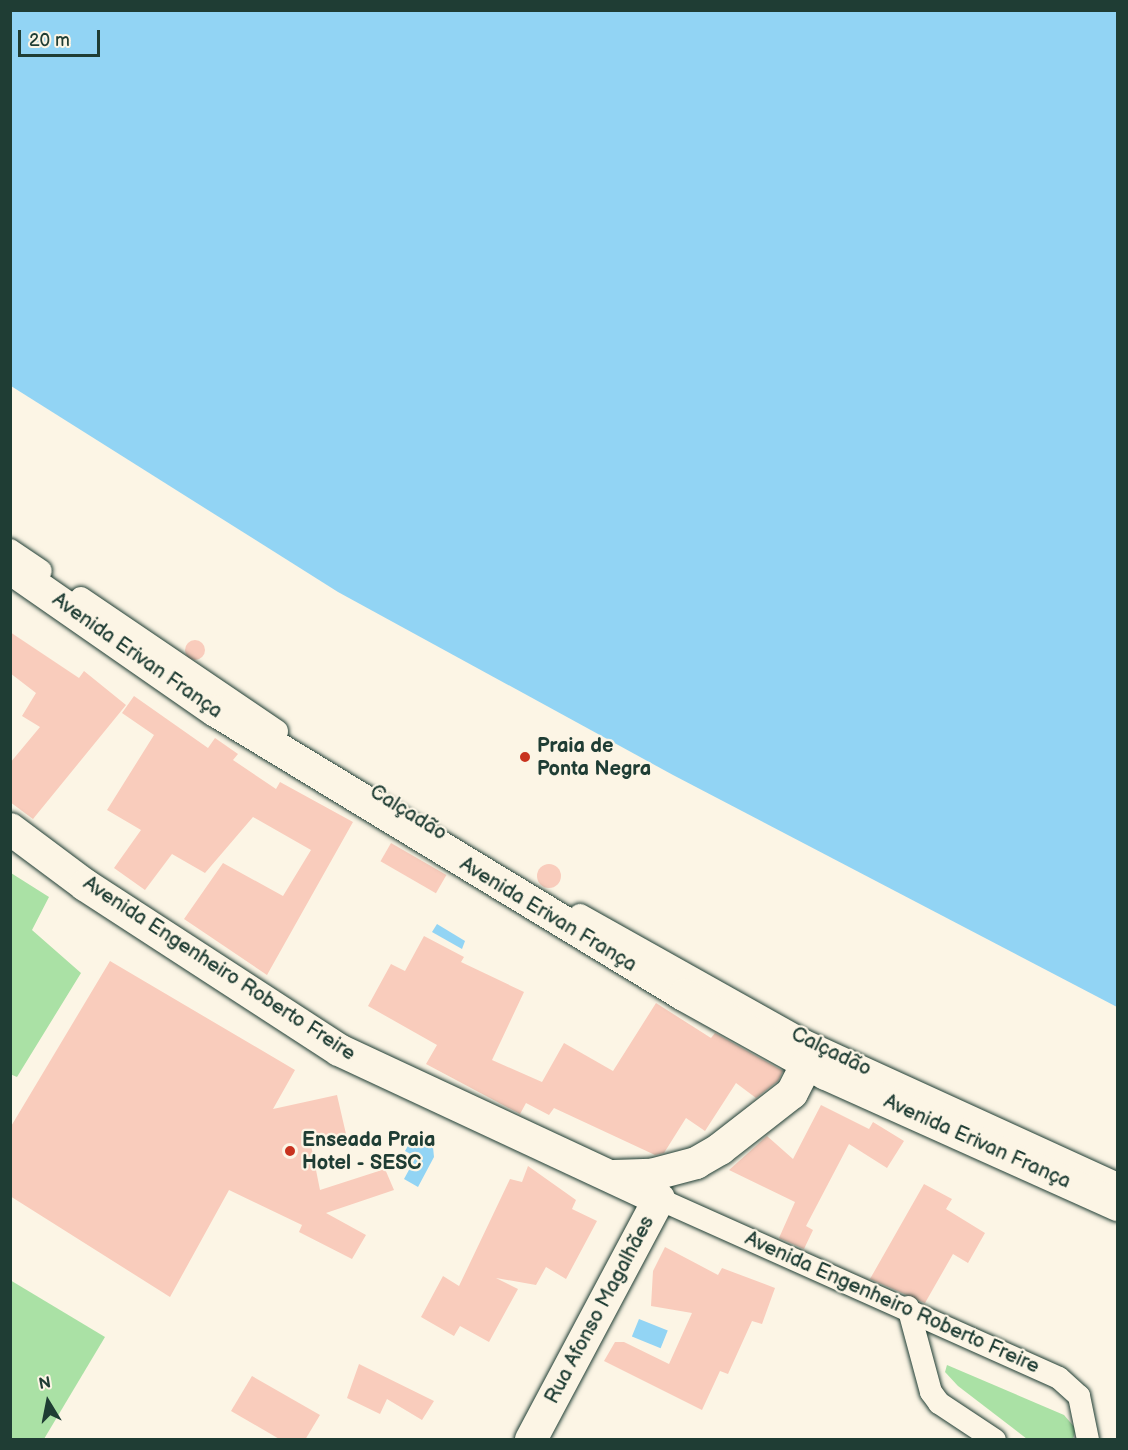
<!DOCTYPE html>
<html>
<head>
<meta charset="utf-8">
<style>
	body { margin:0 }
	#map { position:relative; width:1128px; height:1450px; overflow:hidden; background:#fcf5e5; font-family:"Balsamiq Sans",sans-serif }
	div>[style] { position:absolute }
	.green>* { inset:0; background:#aae1a5 }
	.water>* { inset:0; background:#92d4f4; transform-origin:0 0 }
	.building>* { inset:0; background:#f9ccbc; transform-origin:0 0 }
	.round { border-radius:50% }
	.roads { filter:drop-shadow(0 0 2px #1f3d34) drop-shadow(0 0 2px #1f3d34) }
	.street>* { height:22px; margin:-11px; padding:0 11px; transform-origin:11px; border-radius:11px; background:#fcf5e5 }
	.secondary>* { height:32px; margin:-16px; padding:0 16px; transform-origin:16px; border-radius:16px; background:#fcf5e5 }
	.dots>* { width:16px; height:16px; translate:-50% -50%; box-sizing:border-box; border:3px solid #fcf5e5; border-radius:50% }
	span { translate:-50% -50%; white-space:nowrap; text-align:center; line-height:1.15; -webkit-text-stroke:4.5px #fcf5e5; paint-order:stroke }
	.street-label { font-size:20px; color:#1f3d34 }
	.poi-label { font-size:20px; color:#1f3d34; font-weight:700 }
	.left { translate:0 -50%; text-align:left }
	.frame { position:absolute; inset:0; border:12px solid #1f3d34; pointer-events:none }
	.north { position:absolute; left:18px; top:1372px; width:60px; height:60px; -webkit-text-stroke:4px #fcf5e5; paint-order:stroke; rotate:350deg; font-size:16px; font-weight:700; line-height:24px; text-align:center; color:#1f3d34 }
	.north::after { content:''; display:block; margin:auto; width:21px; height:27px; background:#1f3d34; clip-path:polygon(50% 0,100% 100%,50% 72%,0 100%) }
	.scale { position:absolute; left:18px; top:30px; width:82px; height:27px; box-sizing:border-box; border:3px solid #1f3d34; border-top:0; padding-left:8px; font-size:18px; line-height:21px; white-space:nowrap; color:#1f3d34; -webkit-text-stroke:4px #fcf5e5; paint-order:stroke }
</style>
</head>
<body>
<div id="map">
	<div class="green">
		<div style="clip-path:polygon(11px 873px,49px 897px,32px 930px,81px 973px,17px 1077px,10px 1074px)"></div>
		<div style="clip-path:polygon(10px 1280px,105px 1337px,44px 1439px,11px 1439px)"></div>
		<div style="clip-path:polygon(947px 1365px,1064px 1415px,1076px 1429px,1073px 1439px,1027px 1439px,958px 1386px,945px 1372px)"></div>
	</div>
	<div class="water">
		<div style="clip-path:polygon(10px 11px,1117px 11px,1117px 1007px,673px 775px,338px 592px,11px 386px)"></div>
		<div style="clip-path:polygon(437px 924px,465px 941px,462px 949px,432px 932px)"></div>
		<div style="clip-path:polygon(413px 1137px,433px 1147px,434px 1157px,418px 1187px,404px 1179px,416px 1157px,405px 1151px)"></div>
		<div style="left:639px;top:1319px;width:31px;height:19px;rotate:22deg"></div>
	</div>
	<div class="building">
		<div style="clip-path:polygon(10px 632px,79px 678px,84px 671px,126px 705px,33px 819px,10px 802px,10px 763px,40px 727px,22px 716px,36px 693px,10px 673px)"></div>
		<div class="round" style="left:185px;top:640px;width:20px;height:20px"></div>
		<div style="clip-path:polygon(134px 696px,208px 748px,215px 738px,238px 754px,233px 760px,276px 789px,280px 782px,353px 822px,267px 975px,184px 919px,223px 863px,283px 896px,311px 850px,253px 817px,205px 873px,172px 854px,145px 890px,114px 868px,141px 830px,107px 810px,154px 735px,122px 713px)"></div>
		<div style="left:391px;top:843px;width:64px;height:21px;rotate:30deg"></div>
		<div class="round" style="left:537px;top:864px;width:24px;height:24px"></div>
		<div style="clip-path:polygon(424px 936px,464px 957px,461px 962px,524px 992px,492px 1060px,542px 1082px,564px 1043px,613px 1071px,656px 1003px,711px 1038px,715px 1033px,783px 1071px,778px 1081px,756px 1098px,736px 1083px,705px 1131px,686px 1118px,664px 1153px,655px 1155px,554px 1108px,549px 1115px,526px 1103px,520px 1114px,426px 1064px,437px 1045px,368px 1006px,391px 964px,405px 971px)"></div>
		<div style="clip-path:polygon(110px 961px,295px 1070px,273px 1109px,337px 1095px,346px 1134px,311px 1145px,320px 1190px,385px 1169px,394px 1190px,326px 1213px,366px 1235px,352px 1259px,299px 1232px,302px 1225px,229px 1190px,170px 1297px,10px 1196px,10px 1128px)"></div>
		<div style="clip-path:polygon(821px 1105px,869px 1129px,873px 1122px,904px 1141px,887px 1168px,849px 1144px,806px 1226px,813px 1230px,804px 1249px,779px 1238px,795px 1202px,729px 1170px,767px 1136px,793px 1159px)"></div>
		<div style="clip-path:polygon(528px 1166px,576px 1200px,572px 1209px,597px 1221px,566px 1279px,546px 1267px,536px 1285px,496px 1278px,518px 1289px,489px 1342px,460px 1326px,454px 1336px,421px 1317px,443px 1276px,459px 1286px,510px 1179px,522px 1182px)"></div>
		<div style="clip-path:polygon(924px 1184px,952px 1199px,946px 1209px,985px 1233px,968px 1263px,953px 1254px,925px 1303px,870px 1279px)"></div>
		<div style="clip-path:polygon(665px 1247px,718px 1275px,722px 1268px,775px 1288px,762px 1324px,752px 1321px,728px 1374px,720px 1371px,702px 1410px,604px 1361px,615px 1342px,624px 1342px,669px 1364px,692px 1313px,651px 1306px,653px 1271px)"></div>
		<div style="clip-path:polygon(359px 1364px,434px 1401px,422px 1420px,387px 1399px,380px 1414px,347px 1398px)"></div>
		<div style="clip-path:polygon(252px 1376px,320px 1415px,305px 1440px,281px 1440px,231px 1411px)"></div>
	</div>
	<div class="roads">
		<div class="street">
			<div style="left:10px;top:550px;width:37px;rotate:34deg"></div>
			<div style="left:81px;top:598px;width:237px;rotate:34.2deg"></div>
			<div style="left:580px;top:915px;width:256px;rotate:29.3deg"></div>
			<div style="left:803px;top:1040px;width:346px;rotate:24.6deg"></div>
			<div style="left:659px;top:1199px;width:438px;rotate:24.1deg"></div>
			<div style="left:1059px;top:1378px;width:27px;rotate:42deg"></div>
			<div style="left:1079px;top:1396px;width:45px;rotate:78.4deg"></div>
			<div style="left:908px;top:1307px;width:88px;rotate:74.9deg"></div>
			<div style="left:931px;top:1392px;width:14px;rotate:54deg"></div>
			<div style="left:939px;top:1403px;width:67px;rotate:33.5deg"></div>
		</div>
		<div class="secondary">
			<div style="left:10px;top:568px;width:251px;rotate:34.8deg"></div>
			<div style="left:216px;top:711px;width:547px;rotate:31.25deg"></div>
			<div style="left:684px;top:995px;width:162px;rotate:29.1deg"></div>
			<div style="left:826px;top:1074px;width:320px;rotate:24.2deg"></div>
			<div style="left:10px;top:829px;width:94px;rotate:36.7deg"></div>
			<div style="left:85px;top:885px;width:303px;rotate:33deg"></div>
			<div style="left:339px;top:1050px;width:353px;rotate:25deg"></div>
			<div style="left:659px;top:1199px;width:273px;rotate:118deg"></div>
			<div style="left:614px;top:1176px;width:37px;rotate:-2deg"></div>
			<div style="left:651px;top:1175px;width:47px;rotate:-14.9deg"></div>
			<div style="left:696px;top:1163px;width:28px;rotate:-30deg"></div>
			<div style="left:720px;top:1149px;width:91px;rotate:-37.9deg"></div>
			<div style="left:792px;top:1093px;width:34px;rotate:-63deg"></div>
		</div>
	</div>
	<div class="dots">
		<div style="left:525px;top:757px;background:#c8321e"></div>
		<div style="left:290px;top:1151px;background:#c8321e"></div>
	</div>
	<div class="street-label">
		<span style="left:137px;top:656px;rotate:35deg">Avenida Erivan França</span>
		<span style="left:408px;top:813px;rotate:32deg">Calçadão</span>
		<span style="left:548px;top:915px;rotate:31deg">Avenida Erivan França</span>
		<span style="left:219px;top:969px;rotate:33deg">Avenida Engenheiro Roberto Freire</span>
		<span style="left:831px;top:1052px;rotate:26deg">Calçadão</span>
		<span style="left:977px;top:1142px;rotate:24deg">Avenida Erivan França</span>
		<span style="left:892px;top:1303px;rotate:24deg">Avenida Engenheiro Roberto Freire</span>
		<span style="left:600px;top:1310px;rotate:-62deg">Rua Afonso Magalhães</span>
	</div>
	<div class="poi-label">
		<span class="left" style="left:537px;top:758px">Praia de<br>Ponta Negra</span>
		<span class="left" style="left:302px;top:1152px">Enseada Praia<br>Hotel - SESC</span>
	</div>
	<div class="frame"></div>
	<div class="north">N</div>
	<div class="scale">20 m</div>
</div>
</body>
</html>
